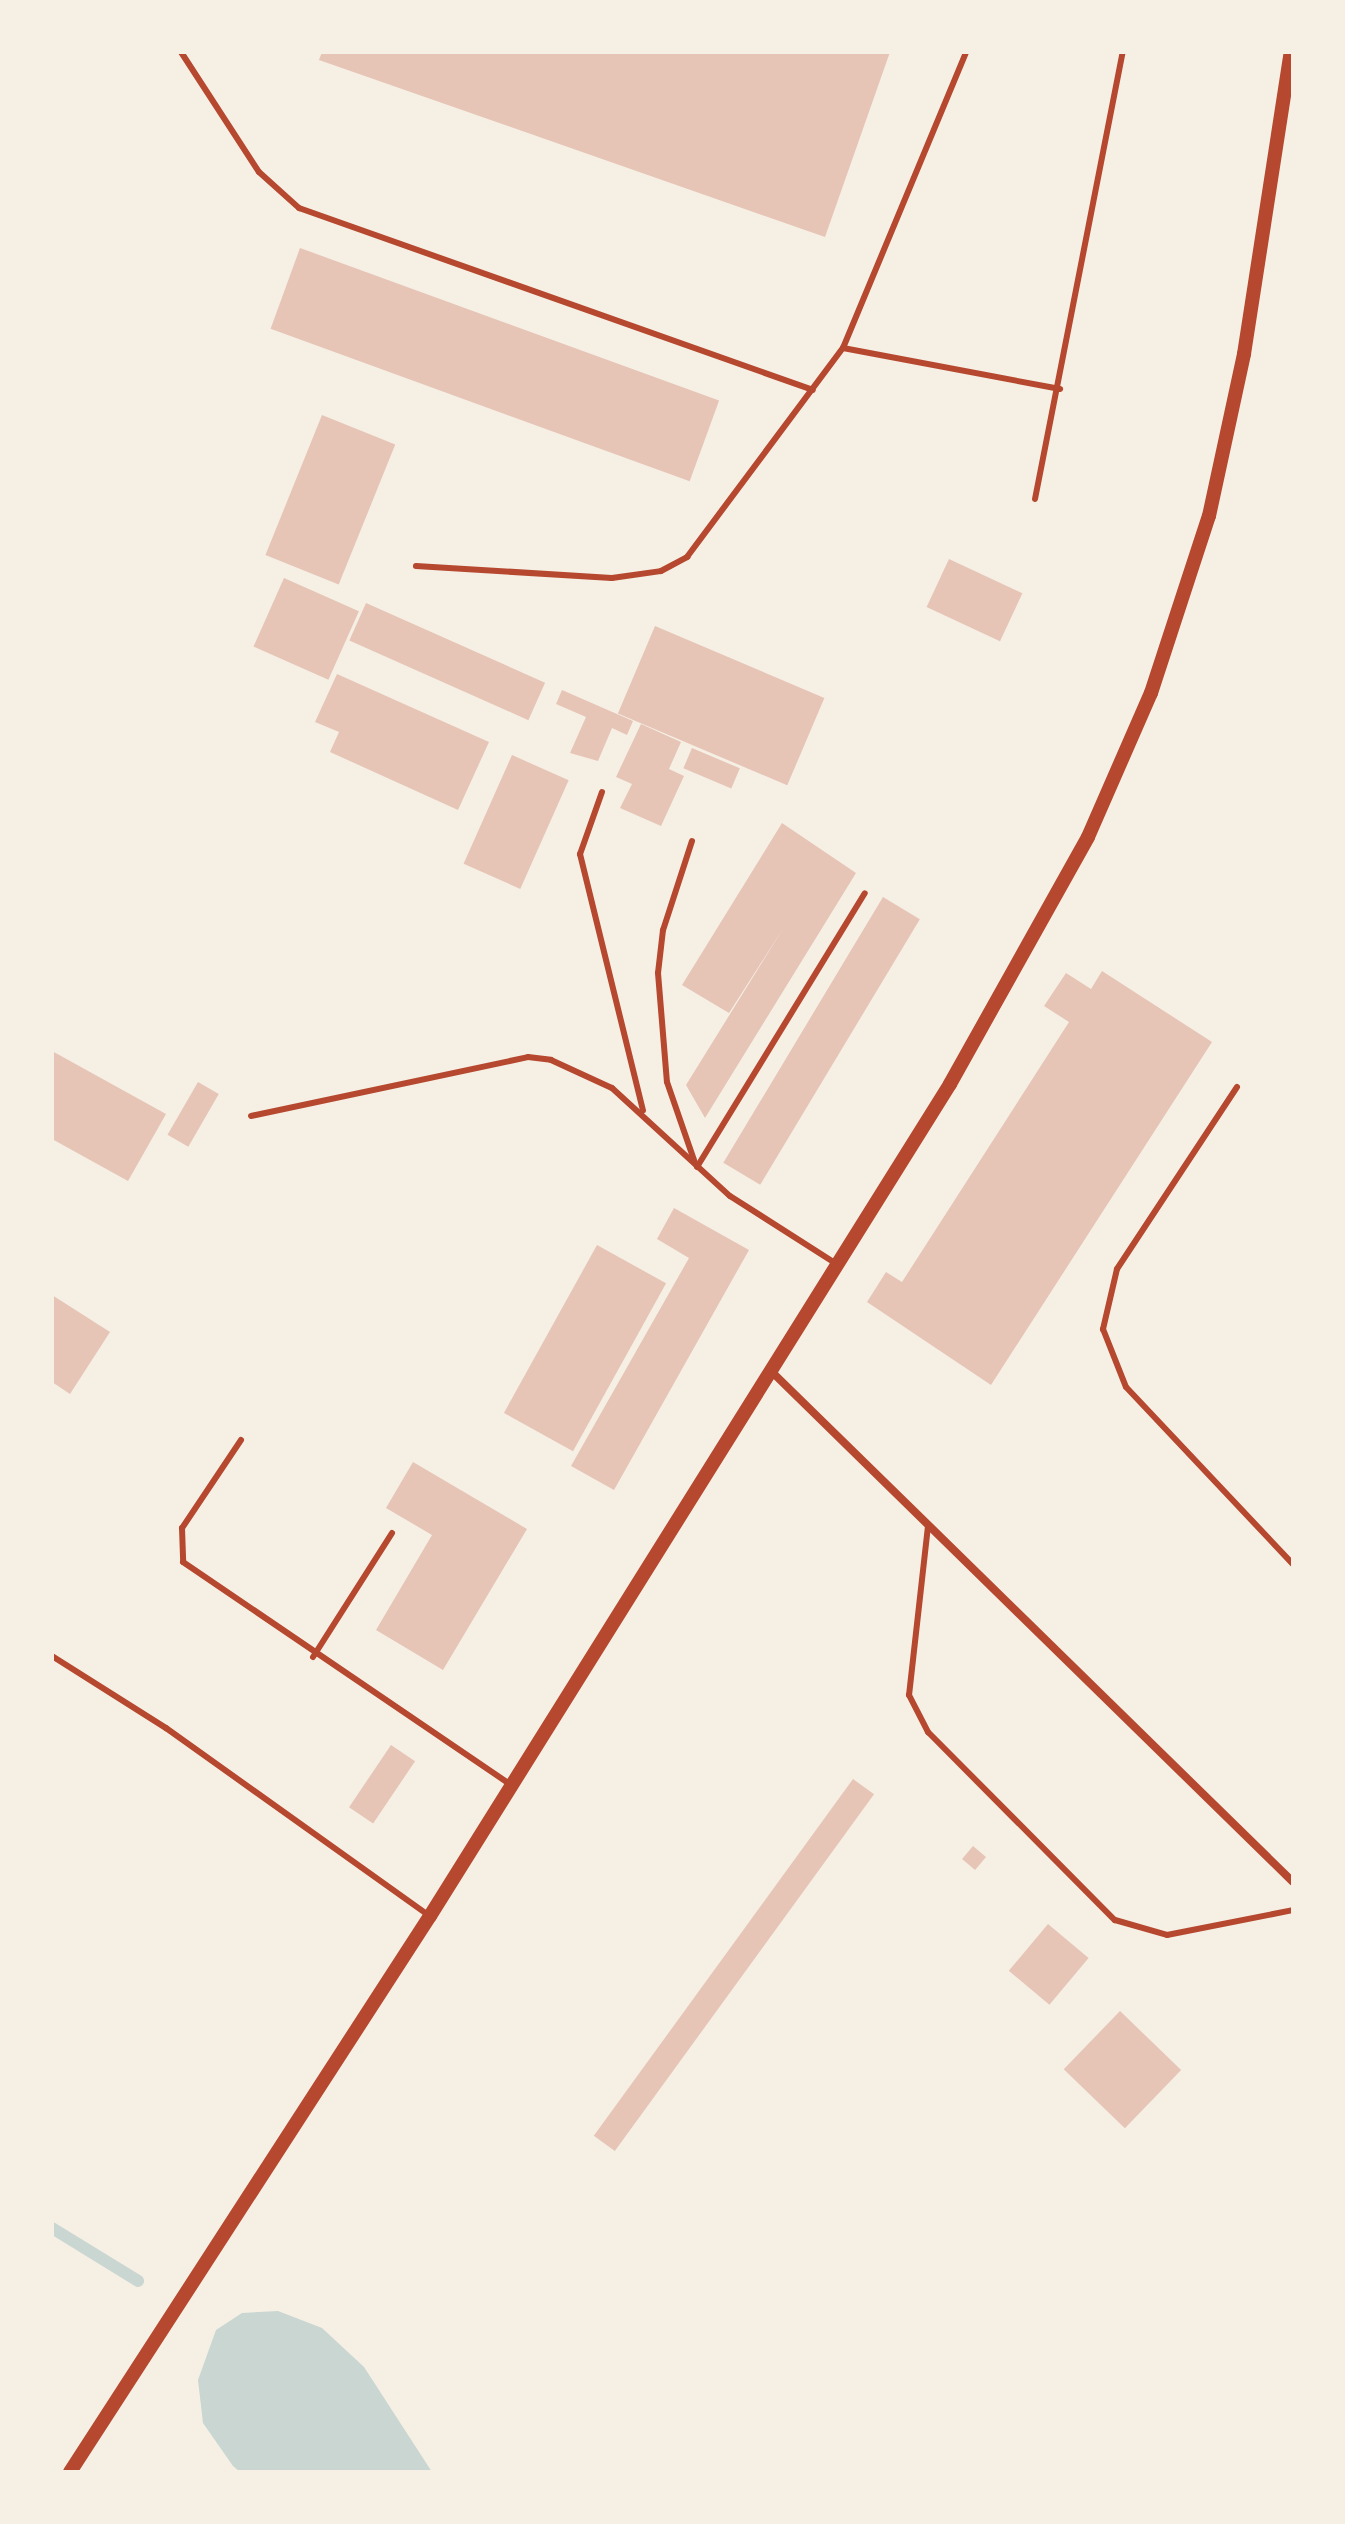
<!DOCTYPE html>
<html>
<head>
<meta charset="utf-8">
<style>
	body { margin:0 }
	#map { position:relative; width:1345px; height:2524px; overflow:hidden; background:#f6efe4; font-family:Montserrat,sans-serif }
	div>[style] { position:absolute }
	.water>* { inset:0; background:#c9d6d2 }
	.stream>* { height:12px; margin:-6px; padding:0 6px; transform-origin:6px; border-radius:6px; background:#c9d6d2 }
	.building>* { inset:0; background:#e6c5b7; transform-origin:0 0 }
	.service>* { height:6px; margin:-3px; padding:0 3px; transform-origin:3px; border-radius:3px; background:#b5482f }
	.minor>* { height:8px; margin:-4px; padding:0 4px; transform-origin:4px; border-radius:4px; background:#b5482f }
	.tertiary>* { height:14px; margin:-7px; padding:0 7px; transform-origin:7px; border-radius:7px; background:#b5482f }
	span { translate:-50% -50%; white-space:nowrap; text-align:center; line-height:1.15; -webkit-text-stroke:8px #f6efe4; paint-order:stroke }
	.frame { position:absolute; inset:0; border:54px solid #f6efe4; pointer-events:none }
</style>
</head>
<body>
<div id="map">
	<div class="water">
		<div style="clip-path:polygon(278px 2311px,322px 2328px,364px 2367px,432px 2472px,240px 2472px,233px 2466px,203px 2423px,198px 2380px,216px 2330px,242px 2313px)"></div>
	</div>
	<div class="stream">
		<div style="left:52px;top:2228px;width:101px;rotate:31.6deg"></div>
	</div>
	<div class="building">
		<div style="clip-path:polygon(322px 52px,890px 52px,825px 237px,319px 60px)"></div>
		<div style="left:300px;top:248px;width:446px;height:86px;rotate:20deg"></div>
		<div style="left:322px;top:415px;width:79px;height:151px;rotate:22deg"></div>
		<div style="left:949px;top:559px;width:81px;height:53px;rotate:25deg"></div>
		<div style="left:284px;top:578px;width:82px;height:75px;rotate:24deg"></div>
		<div style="left:366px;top:603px;width:196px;height:41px;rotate:24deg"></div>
		<div style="left:655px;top:626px;width:184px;height:95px;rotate:23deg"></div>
		<div style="clip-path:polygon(337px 674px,489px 742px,458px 810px,330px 752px,339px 732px,315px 722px)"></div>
		<div style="clip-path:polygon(562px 690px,633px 721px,627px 735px,612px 728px,598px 761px,570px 753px,586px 717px,556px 704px)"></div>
		<div style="clip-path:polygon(641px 724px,681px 742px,669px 769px,684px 776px,661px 826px,620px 808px,632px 784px,616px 777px)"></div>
		<div style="left:692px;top:748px;width:52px;height:22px;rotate:23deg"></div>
		<div style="left:512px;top:755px;width:62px;height:119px;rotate:24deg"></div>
		<div style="clip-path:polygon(782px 823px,856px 873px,705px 1118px,686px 1085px,784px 927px,729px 1013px,682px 985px)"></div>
		<div style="left:883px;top:897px;width:43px;height:310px;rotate:31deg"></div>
		<div style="clip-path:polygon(1102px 971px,1212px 1042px,991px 1385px,867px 1302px,886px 1272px,902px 1282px,1069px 1022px,1044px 1006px,1066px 973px,1091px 989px)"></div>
		<div style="clip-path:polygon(52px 1051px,166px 1114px,128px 1181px,52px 1139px)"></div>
		<div style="left:198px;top:1082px;width:24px;height:61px;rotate:30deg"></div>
		<div style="clip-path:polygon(674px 1208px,749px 1250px,614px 1490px,571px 1466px,689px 1258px,657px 1239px)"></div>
		<div style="left:597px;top:1245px;width:79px;height:192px;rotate:29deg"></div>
		<div style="clip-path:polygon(52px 1295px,110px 1332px,70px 1394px,52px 1382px)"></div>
		<div style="clip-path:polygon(413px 1462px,527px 1529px,443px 1670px,376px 1630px,432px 1535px,386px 1508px)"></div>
		<div style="left:391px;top:1745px;width:29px;height:75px;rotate:34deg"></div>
		<div style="left:853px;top:1779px;width:26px;height:441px;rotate:36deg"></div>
		<div style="left:973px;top:1846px;width:17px;height:17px;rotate:40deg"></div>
		<div style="left:1048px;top:1924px;width:53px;height:61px;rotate:40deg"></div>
		<div style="left:1120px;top:2011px;width:85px;height:81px;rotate:44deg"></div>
	</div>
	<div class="service">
		<div style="left:181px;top:52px;width:143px;rotate:57deg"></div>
		<div style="left:259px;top:172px;width:54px;rotate:42deg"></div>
		<div style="left:299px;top:208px;width:545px;rotate:19.5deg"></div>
		<div style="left:843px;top:348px;width:221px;rotate:10.7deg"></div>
		<div style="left:1035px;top:499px;width:456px;rotate:-78.9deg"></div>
		<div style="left:416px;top:566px;width:196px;rotate:3.5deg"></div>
		<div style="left:612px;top:578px;width:49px;rotate:-8.1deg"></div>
		<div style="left:661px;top:571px;width:30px;rotate:-28deg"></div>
		<div style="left:687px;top:557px;width:261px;rotate:-53.3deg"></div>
		<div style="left:843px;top:348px;width:321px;rotate:-67.4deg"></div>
		<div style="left:602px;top:792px;width:66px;rotate:109.5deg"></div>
		<div style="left:580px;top:854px;width:264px;rotate:76.2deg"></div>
		<div style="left:692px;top:841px;width:94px;rotate:108deg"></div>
		<div style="left:663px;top:930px;width:43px;rotate:96.6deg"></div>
		<div style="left:658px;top:973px;width:109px;rotate:85.3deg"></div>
		<div style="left:667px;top:1082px;width:83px;rotate:70.9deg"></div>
		<div style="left:1237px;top:1087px;width:218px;rotate:123.4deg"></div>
		<div style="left:1117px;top:1269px;width:62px;rotate:103.1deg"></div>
		<div style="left:1103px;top:1329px;width:62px;rotate:68.4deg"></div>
		<div style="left:1126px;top:1387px;width:243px;rotate:46.7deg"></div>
		<div style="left:251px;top:1116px;width:283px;rotate:-12deg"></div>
		<div style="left:528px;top:1057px;width:23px;rotate:7deg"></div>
		<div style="left:551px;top:1060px;width:67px;rotate:24.7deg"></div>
		<div style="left:612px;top:1088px;width:160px;rotate:42.5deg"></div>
		<div style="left:730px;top:1196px;width:125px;rotate:32.5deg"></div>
		<div style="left:697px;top:1167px;width:321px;rotate:-58.5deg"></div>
		<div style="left:241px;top:1440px;width:106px;rotate:123.8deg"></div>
		<div style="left:182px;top:1528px;width:34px;rotate:88deg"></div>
		<div style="left:183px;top:1562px;width:397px;rotate:34.2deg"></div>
		<div style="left:928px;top:1526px;width:170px;rotate:96.4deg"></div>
		<div style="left:909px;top:1695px;width:42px;rotate:62.8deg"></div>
		<div style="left:928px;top:1732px;width:265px;rotate:45.2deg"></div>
		<div style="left:1115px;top:1920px;width:54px;rotate:16.1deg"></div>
		<div style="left:1167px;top:1935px;width:128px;rotate:-11.2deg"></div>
		<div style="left:52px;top:1656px;width:135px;rotate:32.3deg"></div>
		<div style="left:166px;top:1728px;width:324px;rotate:35.5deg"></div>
		<div style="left:313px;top:1657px;width:147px;rotate:-57.5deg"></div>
	</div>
	<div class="minor">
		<div style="left:771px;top:1371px;width:730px;rotate:44.39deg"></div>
	</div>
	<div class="tertiary">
		<div style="left:70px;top:2472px;width:662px;rotate:-57.08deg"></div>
		<div style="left:430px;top:1916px;width:981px;rotate:-57.99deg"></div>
		<div style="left:950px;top:1084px;width:283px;rotate:-60.8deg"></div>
		<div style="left:1088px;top:837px;width:157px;rotate:-66.4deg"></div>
		<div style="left:1151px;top:693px;width:186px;rotate:-71.9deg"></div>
		<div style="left:1209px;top:516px;width:166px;rotate:-77.8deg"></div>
		<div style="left:1244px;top:354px;width:306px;rotate:-81.2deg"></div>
	</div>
	<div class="frame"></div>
</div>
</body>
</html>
